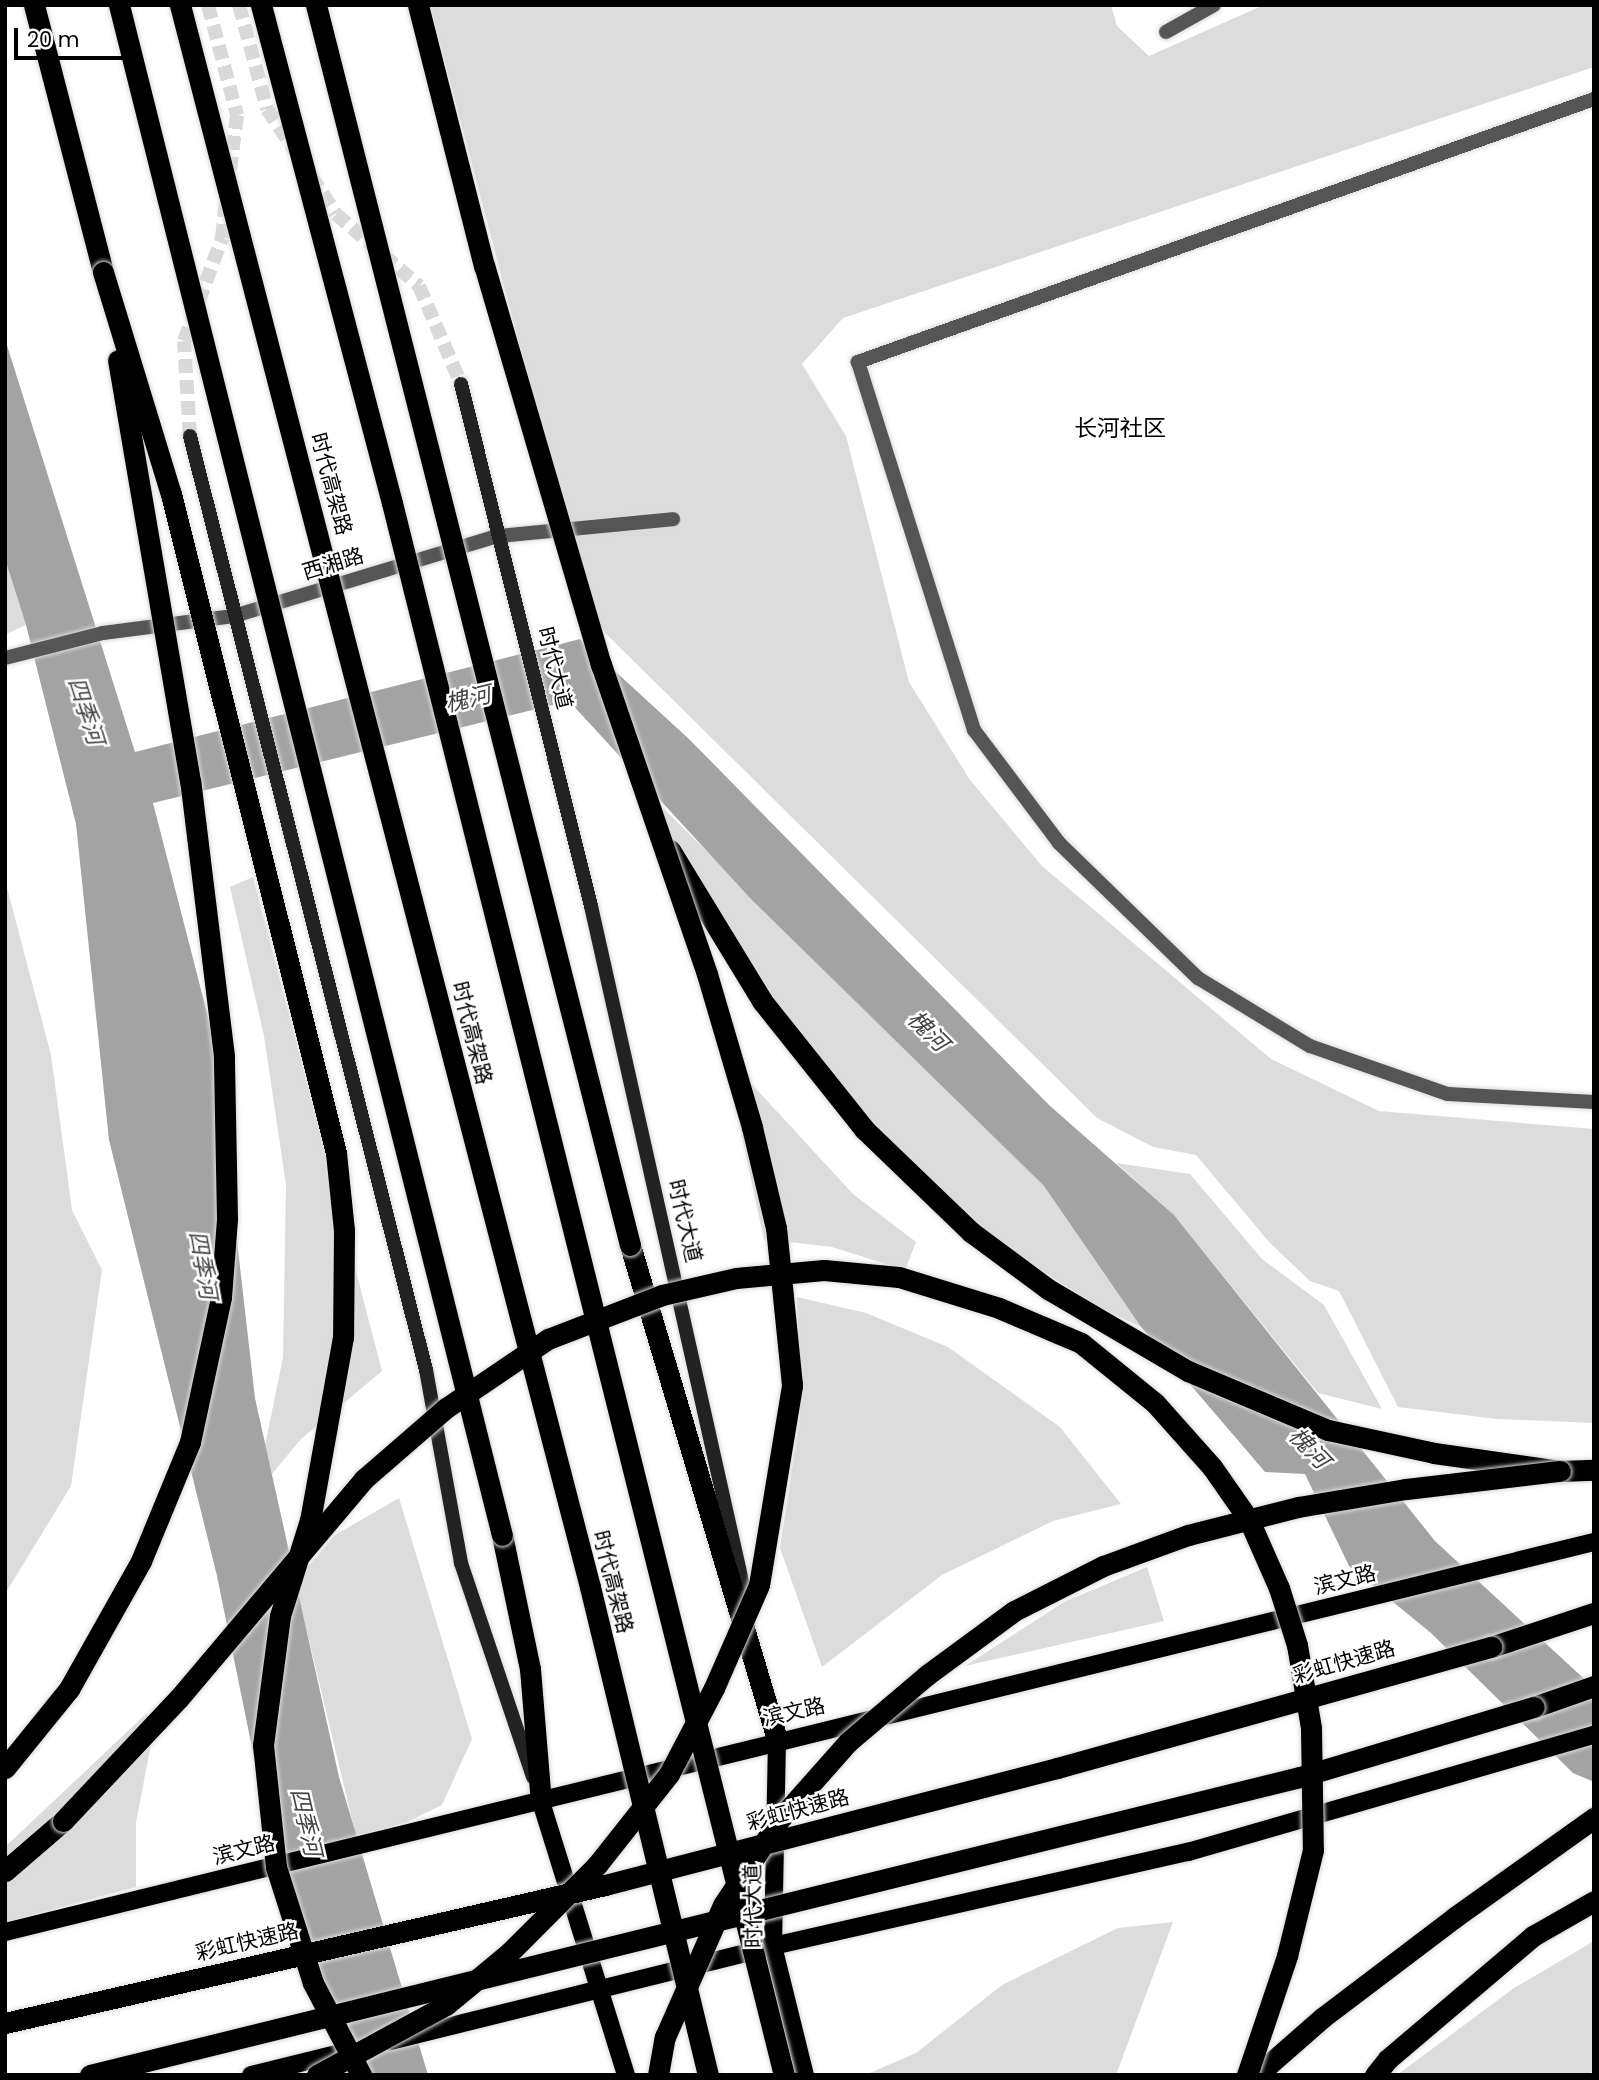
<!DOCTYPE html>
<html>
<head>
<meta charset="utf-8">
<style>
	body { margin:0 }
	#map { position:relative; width:1599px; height:2080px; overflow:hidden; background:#fff; font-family:Poppins,"Noto Sans SC",sans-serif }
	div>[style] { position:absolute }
	.green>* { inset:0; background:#dcdcdc }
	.water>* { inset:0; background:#a3a3a3 }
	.secondary-tunnel>* { height:14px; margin-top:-7px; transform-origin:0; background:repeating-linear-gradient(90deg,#d9d9d9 0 14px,transparent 0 21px) }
	.roads { filter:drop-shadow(0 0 2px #dbdbdb) drop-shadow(0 0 2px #dbdbdb) }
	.lane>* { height:14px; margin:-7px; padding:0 7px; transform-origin:7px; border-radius:7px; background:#555 }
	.street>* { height:14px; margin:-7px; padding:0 7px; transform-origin:7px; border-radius:7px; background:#555 }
	.secondary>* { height:14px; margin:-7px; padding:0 7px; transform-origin:7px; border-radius:7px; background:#222 }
	.primary>* { height:18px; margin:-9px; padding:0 9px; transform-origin:9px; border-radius:9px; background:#000 }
	.highway>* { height:21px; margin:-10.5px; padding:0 10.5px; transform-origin:10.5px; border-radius:10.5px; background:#000 }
	.bridges { filter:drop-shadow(0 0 2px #dbdbdb) drop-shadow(0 0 2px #dbdbdb) }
	.highway-bridge>* { height:21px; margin:-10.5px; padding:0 10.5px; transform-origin:10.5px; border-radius:10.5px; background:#000 }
	span { translate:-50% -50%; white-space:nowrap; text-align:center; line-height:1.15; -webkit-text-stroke:5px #fff; paint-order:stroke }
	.street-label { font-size:21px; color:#000 }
	.neighbourhood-label { font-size:23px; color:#000 }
	.water-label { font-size:23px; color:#444; font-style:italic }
	.frame { position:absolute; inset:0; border:7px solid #000; pointer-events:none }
	.scale { position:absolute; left:14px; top:28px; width:114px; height:32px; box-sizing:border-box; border:4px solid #000; border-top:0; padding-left:9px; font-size:21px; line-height:24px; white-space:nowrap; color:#000; -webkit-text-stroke:5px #fff; paint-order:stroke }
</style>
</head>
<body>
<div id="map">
	<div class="green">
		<div style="clip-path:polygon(430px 5px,1111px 5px,1117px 26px,1149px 56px,1264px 5px,1594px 5px,1594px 67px,843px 318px,802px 364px,846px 436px,909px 682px,970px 780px,1042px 866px,1271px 1059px,1379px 1111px,1594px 1129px,1594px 1423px,1497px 1419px,1398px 1407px,1339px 1291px,1310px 1281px,1270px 1243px,1196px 1155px,1153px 1147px,1097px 1118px,592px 620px)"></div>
		<div style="clip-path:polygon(5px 559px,26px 625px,6px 634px,5px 634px)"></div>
		<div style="clip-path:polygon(663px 808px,1044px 1186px,1141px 1327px,1099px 1307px,1005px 1247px,912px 1170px,836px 1087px,765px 988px,663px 827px)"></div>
		<div style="clip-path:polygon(253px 877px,382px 1371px,300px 1440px,272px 1474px,265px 1446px,283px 1357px,286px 1185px,264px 1036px,230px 887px)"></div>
		<div style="clip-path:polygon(5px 880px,51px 1055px,72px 1210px,102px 1270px,71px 1486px,5px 1594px)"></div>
		<div style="clip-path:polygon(746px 1078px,853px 1194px,916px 1242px,905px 1270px,832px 1247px,764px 1239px,731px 1085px)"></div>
		<div style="clip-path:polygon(1116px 1163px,1190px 1174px,1262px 1259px,1324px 1305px,1382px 1409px,1318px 1393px,1174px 1215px)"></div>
		<div style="clip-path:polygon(797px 1297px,866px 1313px,948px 1347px,1060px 1427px,1121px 1504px,1053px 1521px,942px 1575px,822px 1667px,780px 1548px,800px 1416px)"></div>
		<div style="clip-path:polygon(399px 1498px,472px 1739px,442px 1805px,407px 1822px,356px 1836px,295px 1582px,335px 1535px)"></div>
		<div style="clip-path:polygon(1147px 1567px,1164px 1621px,965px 1666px,1064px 1602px)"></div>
		<div style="clip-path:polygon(147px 1713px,151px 1744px,136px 1823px,136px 1887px,5px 1922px,5px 1847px)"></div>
		<div style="clip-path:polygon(1173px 1922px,1116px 2075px,865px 2075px,916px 2053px,1002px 1985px,1118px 1928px)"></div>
		<div style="clip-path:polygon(1594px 1941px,1594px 2070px,1588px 2075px,1397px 2075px,1514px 1988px)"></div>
	</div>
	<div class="water">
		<div style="clip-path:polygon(5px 339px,135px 752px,580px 639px,689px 739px,1049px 1105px,1174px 1215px,1435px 1541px,1594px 1688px,1594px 1782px,1573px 1773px,1431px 1633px,1349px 1566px,1305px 1474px,1265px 1472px,1141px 1327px,1044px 1186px,751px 899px,569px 701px,153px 803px,214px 1040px,255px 1398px,339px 1777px,428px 2075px,349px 2075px,260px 1787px,217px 1576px,109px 1140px,76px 824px,26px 625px,5px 559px)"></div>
	</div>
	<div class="secondary-tunnel">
		<div style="left:208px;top:5px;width:114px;rotate:75.2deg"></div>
		<div style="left:237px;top:115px;width:64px;rotate:97.2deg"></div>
		<div style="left:239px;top:5px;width:108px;rotate:74.9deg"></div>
		<div style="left:267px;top:109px;width:50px;rotate:56.3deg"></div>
		<div style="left:311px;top:176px;width:45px;rotate:56.7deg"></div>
		<div style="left:336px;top:214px;width:110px;rotate:40.9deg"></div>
		<div style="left:419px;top:286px;width:107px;rotate:66.8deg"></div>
		<div style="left:190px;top:436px;width:95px;rotate:-93.6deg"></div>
		<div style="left:184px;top:341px;width:110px;rotate:-69.7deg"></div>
		<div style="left:222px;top:238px;width:36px;rotate:-84deg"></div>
	</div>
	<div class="roads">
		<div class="lane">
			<div style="left:1594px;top:99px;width:782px;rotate:160.34deg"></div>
			<div style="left:858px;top:362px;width:386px;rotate:72.5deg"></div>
			<div style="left:974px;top:730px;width:141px;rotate:53deg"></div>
			<div style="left:1059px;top:843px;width:194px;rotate:44.2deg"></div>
			<div style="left:1198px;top:978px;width:131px;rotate:31.3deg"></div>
			<div style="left:1310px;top:1046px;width:146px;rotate:19.2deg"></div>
			<div style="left:1448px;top:1094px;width:146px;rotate:3.1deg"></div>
		</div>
		<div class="street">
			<div style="left:1166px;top:32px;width:55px;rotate:-29.4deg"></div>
			<div style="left:5px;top:658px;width:101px;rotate:-14.3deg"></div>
			<div style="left:103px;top:633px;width:132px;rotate:-7.4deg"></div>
			<div style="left:234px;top:616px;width:276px;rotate:-16.9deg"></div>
			<div style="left:498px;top:536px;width:176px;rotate:-5.5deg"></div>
		</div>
		<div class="secondary">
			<div style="left:461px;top:384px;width:538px;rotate:76.02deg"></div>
			<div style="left:591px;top:906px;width:719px;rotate:77.39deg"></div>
			<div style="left:190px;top:436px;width:963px;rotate:75.82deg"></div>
			<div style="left:426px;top:1370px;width:196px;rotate:79.7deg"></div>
			<div style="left:461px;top:1563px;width:226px;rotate:71.4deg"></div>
		</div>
		<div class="primary">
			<div style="left:777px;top:1739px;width:207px;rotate:91.1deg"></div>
			<div style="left:773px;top:1946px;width:133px;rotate:76.1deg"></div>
			<div style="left:541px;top:1802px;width:286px;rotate:72.7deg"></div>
			<div style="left:5px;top:1932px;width:1636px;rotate:-13.79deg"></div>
			<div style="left:390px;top:2041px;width:395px;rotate:-13.9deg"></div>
			<div style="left:773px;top:1946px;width:426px;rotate:-12.8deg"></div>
			<div style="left:1188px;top:1852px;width:423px;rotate:-16.1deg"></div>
			<div style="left:251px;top:2075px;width:105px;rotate:-13.8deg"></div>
		</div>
		<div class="highway">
			<div style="left:34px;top:5px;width:276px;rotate:75.5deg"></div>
			<div style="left:670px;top:850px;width:177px;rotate:58.6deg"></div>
			<div style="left:762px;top:1001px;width:164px;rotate:51.4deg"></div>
			<div style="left:864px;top:1129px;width:149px;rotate:43.9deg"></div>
			<div style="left:971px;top:1232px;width:96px;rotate:36.5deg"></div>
			<div style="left:1048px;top:1289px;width:162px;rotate:30.4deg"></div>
			<div style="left:1188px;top:1371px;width:152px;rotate:22.9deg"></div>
			<div style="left:1328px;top:1430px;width:108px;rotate:12.2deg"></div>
			<div style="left:1434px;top:1453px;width:127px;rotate:8.1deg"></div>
			<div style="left:1560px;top:1471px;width:34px;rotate:-2deg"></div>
			<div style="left:630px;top:1245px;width:515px;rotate:73.43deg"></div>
			<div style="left:502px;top:1535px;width:137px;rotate:78.2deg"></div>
			<div style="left:530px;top:1669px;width:133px;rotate:85.3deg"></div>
			<div style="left:1491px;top:1647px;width:108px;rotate:-18.3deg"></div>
			<div style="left:1534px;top:1707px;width:64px;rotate:-19.3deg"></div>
			<div style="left:5px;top:1871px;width:77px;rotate:-40.8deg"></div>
			<div style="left:1257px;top:2075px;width:86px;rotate:-41.2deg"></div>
			<div style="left:1322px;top:2018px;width:167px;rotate:-37.2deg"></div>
			<div style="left:1455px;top:1917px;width:171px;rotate:-35.5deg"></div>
			<div style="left:1375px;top:2075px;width:21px;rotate:-51deg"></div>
			<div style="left:1388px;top:2059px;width:190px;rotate:-40.3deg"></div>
			<div style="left:1533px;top:1936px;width:70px;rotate:-29.8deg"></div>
		</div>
	</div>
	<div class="bridges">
		<div class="highway-bridge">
			<div style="left:119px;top:5px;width:1577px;rotate:75.95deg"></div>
			<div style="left:180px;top:5px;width:1634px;rotate:75.47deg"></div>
			<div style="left:590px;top:1587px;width:502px;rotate:76.41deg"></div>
			<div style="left:261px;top:5px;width:515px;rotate:75.26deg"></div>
			<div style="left:392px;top:503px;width:1620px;rotate:76deg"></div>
			<div style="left:316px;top:5px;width:1279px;rotate:75.79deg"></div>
			<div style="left:103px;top:272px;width:232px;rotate:73deg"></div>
			<div style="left:171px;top:494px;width:679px;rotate:75.94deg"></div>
			<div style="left:336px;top:1153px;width:78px;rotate:84.1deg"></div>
			<div style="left:344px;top:1231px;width:106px;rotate:90.5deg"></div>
			<div style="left:343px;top:1337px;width:186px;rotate:100.2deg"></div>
			<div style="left:310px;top:1520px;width:101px;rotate:107.4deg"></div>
			<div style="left:280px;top:1616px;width:130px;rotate:97.5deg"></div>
			<div style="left:263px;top:1745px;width:123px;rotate:83.9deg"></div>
			<div style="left:276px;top:1867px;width:122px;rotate:72.3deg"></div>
			<div style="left:313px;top:1983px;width:104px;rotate:62.4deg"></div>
			<div style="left:5px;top:1768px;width:102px;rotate:-51deg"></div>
			<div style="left:69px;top:1689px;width:147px;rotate:-60.6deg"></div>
			<div style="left:141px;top:1561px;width:129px;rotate:-67.6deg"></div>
			<div style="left:190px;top:1442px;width:148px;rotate:-77.9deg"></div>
			<div style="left:221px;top:1297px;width:78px;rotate:-85.6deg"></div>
			<div style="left:227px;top:1219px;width:163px;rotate:-91.1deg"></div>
			<div style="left:224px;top:1056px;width:277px;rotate:-97deg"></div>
			<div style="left:190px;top:781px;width:427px;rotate:-99.7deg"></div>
			<div style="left:63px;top:1821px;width:169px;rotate:-46.7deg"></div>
			<div style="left:179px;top:1698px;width:287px;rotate:-49.8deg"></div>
			<div style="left:364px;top:1479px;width:108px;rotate:-40.9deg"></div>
			<div style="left:446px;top:1408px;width:123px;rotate:-34.1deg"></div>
			<div style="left:548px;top:1339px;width:122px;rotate:-21.1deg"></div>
			<div style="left:662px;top:1295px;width:76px;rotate:-12.9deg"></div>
			<div style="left:736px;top:1278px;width:88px;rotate:-5.2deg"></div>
			<div style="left:824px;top:1270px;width:75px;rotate:5.3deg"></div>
			<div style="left:899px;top:1277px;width:105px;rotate:17.2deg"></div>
			<div style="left:999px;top:1308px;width:89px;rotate:23.1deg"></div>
			<div style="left:1081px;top:1343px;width:95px;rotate:39deg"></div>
			<div style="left:1155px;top:1403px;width:86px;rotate:48.3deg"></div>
			<div style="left:1212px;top:1467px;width:65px;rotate:55.1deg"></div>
			<div style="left:1249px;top:1520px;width:74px;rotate:66.2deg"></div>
			<div style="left:1279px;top:1588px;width:60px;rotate:72.5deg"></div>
			<div style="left:1297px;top:1645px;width:84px;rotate:80.4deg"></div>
			<div style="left:1311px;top:1728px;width:122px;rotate:89.1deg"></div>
			<div style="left:1313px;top:1850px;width:109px;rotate:103.8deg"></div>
			<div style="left:1287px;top:1956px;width:126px;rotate:108.6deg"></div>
			<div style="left:5px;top:2023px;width:616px;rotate:-12.95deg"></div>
			<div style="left:605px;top:1885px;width:467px;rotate:-14.5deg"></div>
			<div style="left:1057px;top:1768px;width:451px;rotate:-15.6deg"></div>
			<div style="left:90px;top:2075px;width:1246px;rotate:-13.84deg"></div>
			<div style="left:1300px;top:1777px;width:244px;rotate:-16.7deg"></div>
			<div style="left:317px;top:2075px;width:147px;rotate:-28.5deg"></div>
			<div style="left:446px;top:2005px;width:83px;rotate:-39.6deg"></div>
			<div style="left:510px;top:1952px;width:123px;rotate:-45deg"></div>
			<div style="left:597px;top:1865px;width:116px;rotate:-51.6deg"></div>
			<div style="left:669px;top:1774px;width:97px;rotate:-62.4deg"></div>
			<div style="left:714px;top:1688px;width:112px;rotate:-66.4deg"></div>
			<div style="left:759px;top:1585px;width:203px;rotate:-80.6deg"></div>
			<div style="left:792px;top:1385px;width:158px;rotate:-95.8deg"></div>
			<div style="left:776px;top:1228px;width:104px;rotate:-103.4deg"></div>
			<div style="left:752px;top:1127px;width:159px;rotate:-106.4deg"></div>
			<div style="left:707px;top:974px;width:327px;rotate:-108.9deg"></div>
			<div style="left:601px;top:665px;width:416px;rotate:-106.3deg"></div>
			<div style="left:484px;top:266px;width:269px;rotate:-104.2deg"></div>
			<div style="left:658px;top:2075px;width:39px;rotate:-80deg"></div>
			<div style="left:665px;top:2037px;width:144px;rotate:-66.3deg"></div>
			<div style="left:723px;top:1905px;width:102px;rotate:-56.6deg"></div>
			<div style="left:779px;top:1820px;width:104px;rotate:-48.5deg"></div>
			<div style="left:848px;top:1742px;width:104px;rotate:-40.3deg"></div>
			<div style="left:927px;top:1675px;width:108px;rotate:-36.3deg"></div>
			<div style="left:1014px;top:1611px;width:100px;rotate:-26.8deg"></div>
			<div style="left:1103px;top:1566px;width:90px;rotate:-20deg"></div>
			<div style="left:1188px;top:1535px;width:114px;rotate:-14.3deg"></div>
			<div style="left:1298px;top:1507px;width:109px;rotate:-9.5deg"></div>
			<div style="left:1406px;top:1489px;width:155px;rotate:-6.7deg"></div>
		</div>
	</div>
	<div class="street-label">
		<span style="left:331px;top:484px;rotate:75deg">时代高架路</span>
		<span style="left:333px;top:564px;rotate:-17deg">西湘路</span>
		<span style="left:555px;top:668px;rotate:76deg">时代大道</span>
		<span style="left:472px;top:1033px;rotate:76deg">时代高架路</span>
		<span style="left:685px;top:1221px;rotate:77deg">时代大道</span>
		<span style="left:1345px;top:1580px;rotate:-14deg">滨文路</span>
		<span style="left:613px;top:1582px;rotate:76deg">时代高架路</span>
		<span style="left:1344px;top:1662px;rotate:-16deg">彩虹快速路</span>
		<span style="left:794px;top:1712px;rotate:-13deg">滨文路</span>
		<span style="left:798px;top:1810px;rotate:-15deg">彩虹快速路</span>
		<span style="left:244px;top:1850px;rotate:-14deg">滨文路</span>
		<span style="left:753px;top:1906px;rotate:-91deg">时代大道</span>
		<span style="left:247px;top:1942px;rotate:-13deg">彩虹快速路</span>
	</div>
	<div class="neighbourhood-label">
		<span style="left:1120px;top:428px">长河社区</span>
	</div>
	<div class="water-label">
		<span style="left:468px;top:699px;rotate:-13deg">槐河</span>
		<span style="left:86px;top:711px;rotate:72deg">四季河</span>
		<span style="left:928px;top:1031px;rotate:45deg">槐河</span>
		<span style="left:203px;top:1265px;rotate:80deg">四季河</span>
		<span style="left:1309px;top:1448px;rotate:46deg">槐河</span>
		<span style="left:306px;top:1822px;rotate:77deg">四季河</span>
	</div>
	<div class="frame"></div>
	<div class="scale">20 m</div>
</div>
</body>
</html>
